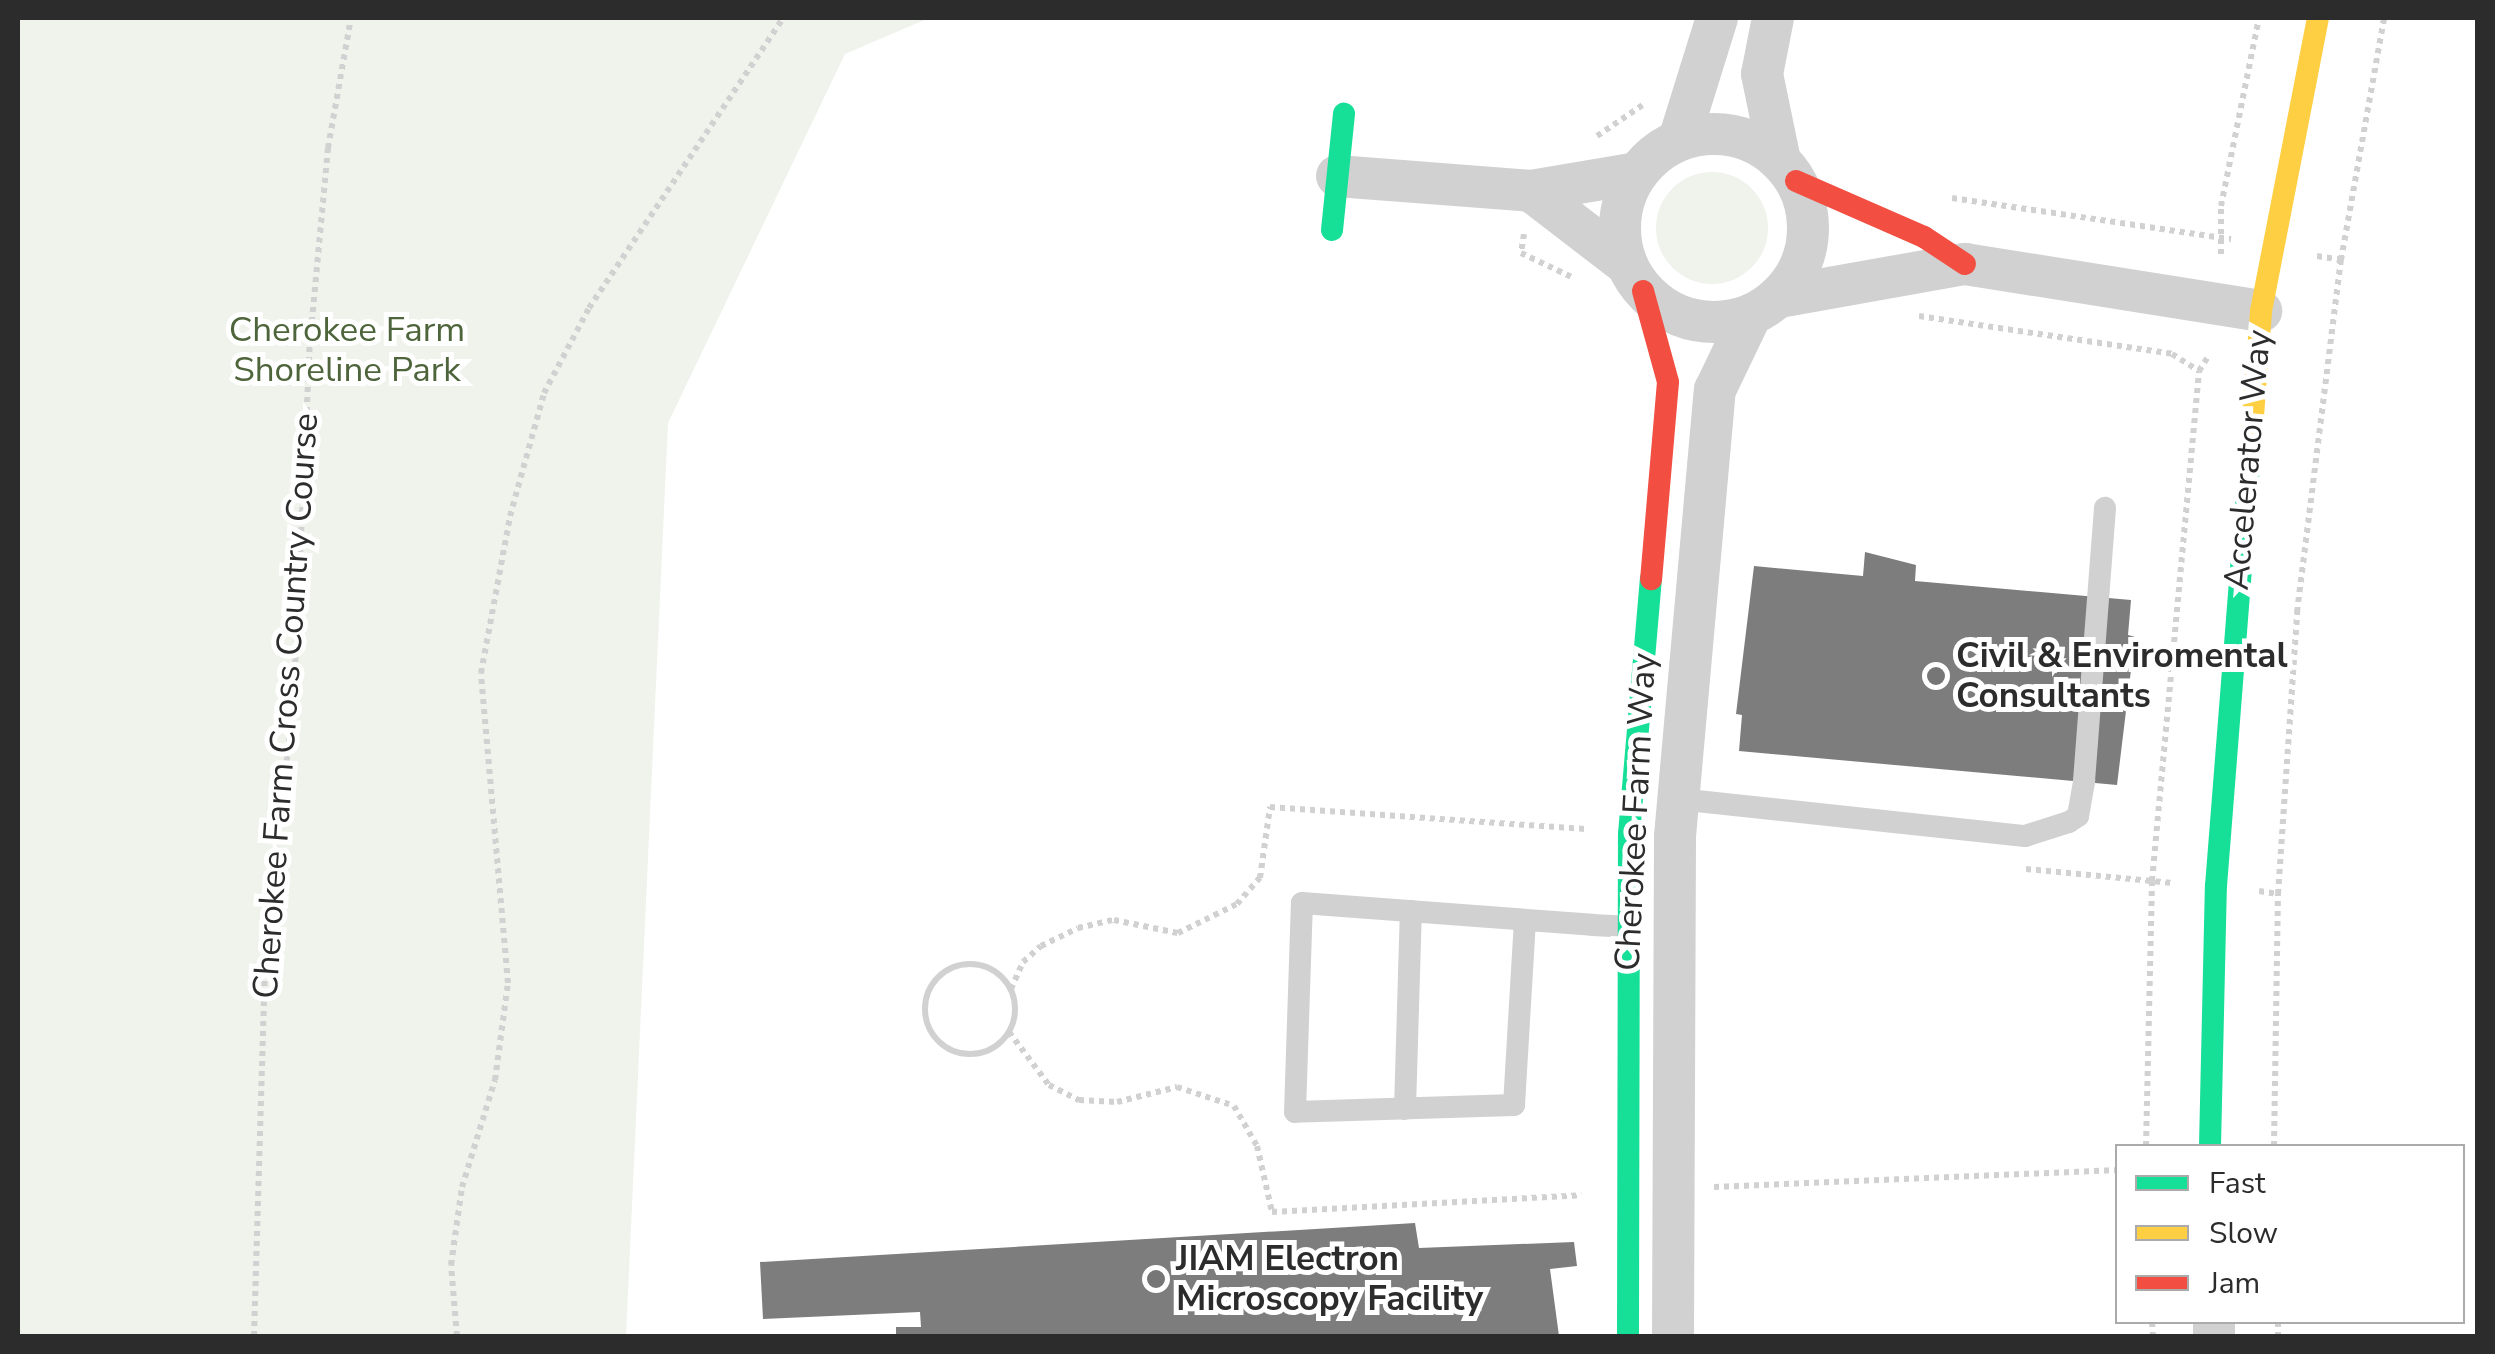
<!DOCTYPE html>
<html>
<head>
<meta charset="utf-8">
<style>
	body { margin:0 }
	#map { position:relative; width:2495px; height:1354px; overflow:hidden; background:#fff; font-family:"Nunito Sans",sans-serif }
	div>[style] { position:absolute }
	.green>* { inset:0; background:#eff3eb }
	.round { border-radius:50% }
	.building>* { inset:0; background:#7d7d7d }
	.path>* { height:6px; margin-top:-3px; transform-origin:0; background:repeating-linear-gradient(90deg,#d1d1d1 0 5px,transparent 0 10px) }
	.path>.ring { margin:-3px; padding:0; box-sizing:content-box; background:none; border:6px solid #d1d1d1; border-radius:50% }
	.lane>* { height:22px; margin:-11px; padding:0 11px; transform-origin:11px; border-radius:11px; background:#d1d1d1 }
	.street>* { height:42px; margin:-21px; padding:0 21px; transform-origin:21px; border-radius:21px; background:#d1d1d1 }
	.street>.ring { margin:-21px; padding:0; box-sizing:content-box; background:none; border:42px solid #d1d1d1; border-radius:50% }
	.fast>* { height:22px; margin:-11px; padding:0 11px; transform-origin:11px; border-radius:11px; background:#16e098 }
	.slow>* { height:22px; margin:-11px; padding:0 11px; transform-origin:11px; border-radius:11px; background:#ffcf43 }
	.jam>* { height:22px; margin:-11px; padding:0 11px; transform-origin:11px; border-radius:11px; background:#f24e42 }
	.dots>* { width:28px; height:28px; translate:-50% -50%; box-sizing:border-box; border:5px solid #fff; border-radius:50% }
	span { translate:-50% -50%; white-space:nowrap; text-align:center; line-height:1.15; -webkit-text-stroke:10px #fff; paint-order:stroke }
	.park-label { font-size:35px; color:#4e653c }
	.street-label { font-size:35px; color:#2c2c2c }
	.poi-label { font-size:35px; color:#2c2c2c; font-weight:700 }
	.left { translate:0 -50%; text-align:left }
	.frame { position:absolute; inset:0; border:20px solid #2c2c2c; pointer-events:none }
	.legend { position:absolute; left:2115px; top:1144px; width:350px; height:180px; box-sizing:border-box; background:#fff; border:2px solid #ababab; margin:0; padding:12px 18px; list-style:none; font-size:30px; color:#2c2c2c }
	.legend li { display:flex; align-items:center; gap:20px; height:50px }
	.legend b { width:50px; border:2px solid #ababab }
</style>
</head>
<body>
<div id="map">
	<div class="green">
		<div style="clip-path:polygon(18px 18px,929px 18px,845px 54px,668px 423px,626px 1336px,18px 1336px)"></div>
		<div class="round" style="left:1656px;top:172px;width:112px;height:112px"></div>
	</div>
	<div class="building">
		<div style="clip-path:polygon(1865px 552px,1916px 565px,1915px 581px,2131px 600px,2128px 635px,2135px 637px,2117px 785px,1739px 751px,1742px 715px,1736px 714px,1754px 566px,1863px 576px)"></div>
		<div style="clip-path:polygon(1415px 1223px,1419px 1248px,1574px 1242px,1577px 1266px,1550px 1269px,1559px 1336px,896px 1336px,896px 1327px,921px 1327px,920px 1312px,763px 1319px,760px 1262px)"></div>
	</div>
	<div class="path">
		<div style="left:1597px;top:136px;width:57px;rotate:-34.2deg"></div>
		<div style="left:1952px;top:198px;width:282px;rotate:8.4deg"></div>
		<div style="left:1524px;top:234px;width:19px;rotate:99deg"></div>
		<div style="left:1521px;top:253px;width:59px;rotate:25.3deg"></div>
		<div style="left:2221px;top:254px;width:48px;rotate:-90deg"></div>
		<div style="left:2221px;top:206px;width:192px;rotate:-78.6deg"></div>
		<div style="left:2317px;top:256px;width:24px;rotate:9deg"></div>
		<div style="left:1919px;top:316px;width:256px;rotate:8.5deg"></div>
		<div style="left:2172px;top:354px;width:32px;rotate:32deg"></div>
		<div style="left:2199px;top:371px;width:19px;rotate:-58deg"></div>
		<div style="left:2026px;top:869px;width:147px;rotate:5.5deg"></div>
		<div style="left:2259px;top:891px;width:19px;rotate:9deg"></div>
		<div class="ring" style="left:925px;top:964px;width:84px;height:84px"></div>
		<div style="left:1011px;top:989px;width:30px;rotate:-66deg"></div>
		<div style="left:1023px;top:962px;width:24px;rotate:-42deg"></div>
		<div style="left:1041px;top:946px;width:41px;rotate:-25.9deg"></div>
		<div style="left:1078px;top:928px;width:37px;rotate:-13deg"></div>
		<div style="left:1114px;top:920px;width:65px;rotate:11.5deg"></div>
		<div style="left:1178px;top:933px;width:66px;rotate:-26.2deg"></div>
		<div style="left:1237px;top:904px;width:35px;rotate:-49deg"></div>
		<div style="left:1260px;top:878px;width:72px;rotate:-82deg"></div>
		<div style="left:1270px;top:807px;width:316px;rotate:4deg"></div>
		<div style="left:1009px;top:1032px;width:66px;rotate:53deg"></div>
		<div style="left:1049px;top:1085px;width:34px;rotate:27deg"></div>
		<div style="left:1079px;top:1100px;width:38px;rotate:3deg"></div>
		<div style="left:1117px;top:1102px;width:62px;rotate:-14deg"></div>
		<div style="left:1177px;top:1087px;width:60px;rotate:18.4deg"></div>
		<div style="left:1234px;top:1106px;width:46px;rotate:60.1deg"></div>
		<div style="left:1257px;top:1146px;width:68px;rotate:77.2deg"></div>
		<div style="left:1272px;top:1212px;width:310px;rotate:-3.1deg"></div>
		<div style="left:2146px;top:1146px;width:265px;rotate:-88.7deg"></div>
		<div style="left:2152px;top:881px;width:512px;rotate:-84.73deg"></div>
		<div style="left:2274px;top:1146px;width:252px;rotate:-89.1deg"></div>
		<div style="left:2278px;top:894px;width:283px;rotate:-86.1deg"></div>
		<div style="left:2297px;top:612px;width:355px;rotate:-82.9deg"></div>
		<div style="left:2341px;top:260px;width:246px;rotate:-79.9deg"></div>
		<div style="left:1714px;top:1187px;width:404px;rotate:-2.4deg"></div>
		<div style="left:2152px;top:1322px;width:14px;rotate:86deg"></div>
		<div style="left:2278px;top:1322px;width:14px;rotate:90deg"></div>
		<div style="left:254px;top:1336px;width:426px;rotate:-88.3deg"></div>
		<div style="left:267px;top:910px;width:200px;rotate:-82.5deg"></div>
		<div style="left:293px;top:712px;width:370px;rotate:-87.4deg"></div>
		<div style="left:310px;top:342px;width:195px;rotate:-84.7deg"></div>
		<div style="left:328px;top:148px;width:132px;rotate:-80deg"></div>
		<div style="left:457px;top:1336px;width:71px;rotate:-94.8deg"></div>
		<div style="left:451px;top:1265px;width:79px;rotate:-82deg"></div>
		<div style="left:462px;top:1187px;width:112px;rotate:-72.9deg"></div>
		<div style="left:495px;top:1080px;width:98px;rotate:-82.4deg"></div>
		<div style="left:508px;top:983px;width:311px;rotate:-95deg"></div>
		<div style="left:481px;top:673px;width:160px;rotate:-79.5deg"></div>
		<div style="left:510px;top:516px;width:128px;rotate:-74.5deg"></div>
		<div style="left:544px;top:393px;width:96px;rotate:-62.1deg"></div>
		<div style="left:589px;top:308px;width:349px;rotate:-56.2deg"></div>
	</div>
	<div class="lane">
		<div style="left:1678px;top:799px;width:349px;rotate:6.1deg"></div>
		<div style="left:2025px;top:836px;width:46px;rotate:-17.7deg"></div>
		<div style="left:2069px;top:822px;width:11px;rotate:-34deg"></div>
		<div style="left:2078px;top:816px;width:36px;rotate:-80deg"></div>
		<div style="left:2084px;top:781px;width:274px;rotate:-85.6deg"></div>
		<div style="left:1525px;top:920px;width:185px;rotate:93.4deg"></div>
		<div style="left:1514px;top:1105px;width:219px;rotate:178.2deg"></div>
		<div style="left:1295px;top:1112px;width:209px;rotate:-88.1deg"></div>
		<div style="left:1302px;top:903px;width:291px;rotate:4.3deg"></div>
		<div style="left:1592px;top:925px;width:35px;rotate:3deg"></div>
		<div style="left:1405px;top:1109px;width:198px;rotate:-88.3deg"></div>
	</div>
	<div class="street">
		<div style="left:1773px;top:18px;width:57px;rotate:101.1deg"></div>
		<div style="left:1762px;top:74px;width:89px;rotate:78.3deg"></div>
		<div class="ring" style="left:1620px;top:134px;width:146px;height:146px"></div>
		<div style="left:1679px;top:140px;width:128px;rotate:-72.7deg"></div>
		<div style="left:1337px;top:176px;width:195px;rotate:4.4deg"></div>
		<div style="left:1531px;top:191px;width:108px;rotate:-9.6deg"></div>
		<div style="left:1531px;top:191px;width:118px;rotate:37.5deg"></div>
		<div style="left:1779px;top:297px;width:189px;rotate:-10.1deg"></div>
		<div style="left:1965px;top:264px;width:300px;rotate:9deg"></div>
		<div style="left:2214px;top:1322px;width:14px;rotate:90deg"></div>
		<div style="left:1673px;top:1336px;width:500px;rotate:-89.77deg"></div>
		<div style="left:1675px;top:836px;width:448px;rotate:-84.9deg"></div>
		<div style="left:1715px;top:390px;width:83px;rotate:-64.4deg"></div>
	</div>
	<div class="fast">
		<div style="left:1332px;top:230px;width:117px;rotate:-84.1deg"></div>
		<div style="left:2210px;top:1146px;width:260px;rotate:-88.7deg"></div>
		<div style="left:2216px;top:886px;width:458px;rotate:-85.5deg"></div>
		<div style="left:1628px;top:1336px;width:502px;rotate:-89.89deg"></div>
		<div style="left:1629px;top:834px;width:256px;rotate:-85.1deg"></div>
	</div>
	<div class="slow">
		<div style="left:2252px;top:429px;width:118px;rotate:-85.6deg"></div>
		<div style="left:2261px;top:311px;width:298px;rotate:-79deg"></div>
	</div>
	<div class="jam">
		<div style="left:1796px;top:181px;width:140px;rotate:23.6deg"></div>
		<div style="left:1924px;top:237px;width:49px;rotate:33.4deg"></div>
		<div style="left:1643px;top:291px;width:94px;rotate:74.6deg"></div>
		<div style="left:1668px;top:382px;width:198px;rotate:94.9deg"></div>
	</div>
	<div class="dots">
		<div style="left:1936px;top:676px;background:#767676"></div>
		<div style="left:1156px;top:1279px;background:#767676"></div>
	</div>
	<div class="park-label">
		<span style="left:347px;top:350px">Cherokee Farm<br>Shoreline Park</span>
	</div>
	<div class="street-label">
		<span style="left:2248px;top:460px;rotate:-85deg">Accelerator Way</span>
		<span style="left:286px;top:706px;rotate:-86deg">Cherokee Farm Cross Country Course</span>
		<span style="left:1636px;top:812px;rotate:-87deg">Cherokee Farm Way</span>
	</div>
	<div class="poi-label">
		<span class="left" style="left:1956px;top:676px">Civil &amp; Enviromental<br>Consultants</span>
		<span class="left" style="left:1176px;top:1279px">JIAM Electron<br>Microscopy Facility</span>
	</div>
	<div class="frame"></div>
	<ul class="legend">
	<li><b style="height:12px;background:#16e098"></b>Fast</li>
	<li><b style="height:12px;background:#ffcf43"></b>Slow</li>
	<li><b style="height:12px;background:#f24e42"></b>Jam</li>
	</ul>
</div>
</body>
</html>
